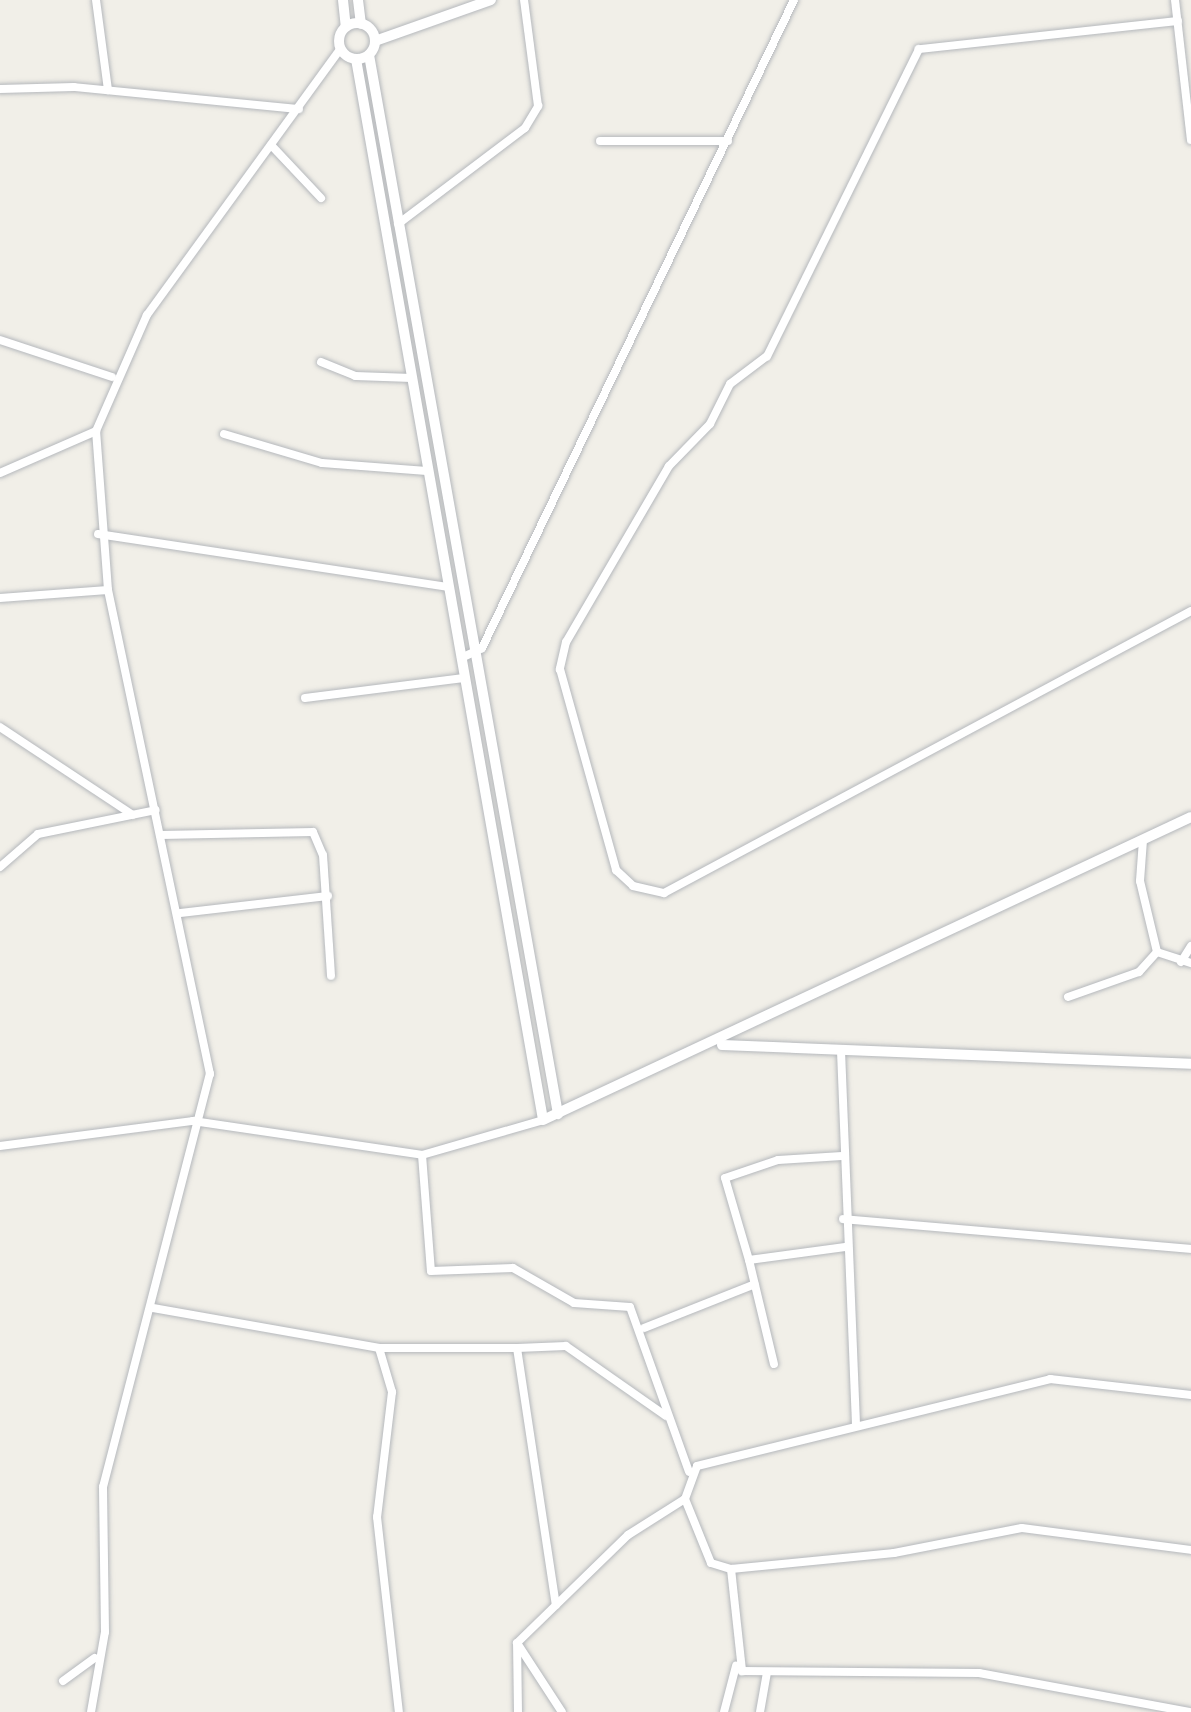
<!DOCTYPE html>
<html>
<head>
<meta charset="utf-8">
<style>
	body { margin:0 }
	#map { position:relative; width:1191px; height:1712px; overflow:hidden; background:#f1efe8; font-family:"Fira Sans Condensed",sans-serif }
	div>[style] { position:absolute }
	.roads { filter:drop-shadow(0 0 2px #b5b8bc) drop-shadow(0 0 2px #b5b8bc) }
	.street>* { height:8px; margin:-4px; padding:0 4px; transform-origin:4px; border-radius:4px; background:#fff }
	.secondary>* { height:10px; margin:-5px; padding:0 5px; transform-origin:5px; border-radius:5px; background:#fff }
	.secondary>.ring { margin:-5px; padding:0; box-sizing:content-box; background:none; border:10px solid #fff; border-radius:50% }
	span { translate:-50% -50%; white-space:nowrap; text-align:center; line-height:1.15; -webkit-text-stroke:10px #fff; paint-order:stroke }
</style>
</head>
<body>
<div id="map">
	<div class="roads">
		<div class="street">
			<div style="left:96px;top:0;width:91px;rotate:82.4deg"></div>
			<div style="left:1175px;top:0;width:141px;rotate:83.5deg"></div>
			<div style="left:1178px;top:21px;width:261px;rotate:173.8deg"></div>
			<div style="left:919px;top:49px;width:343px;rotate:116.3deg"></div>
			<div style="left:767px;top:356px;width:46px;rotate:142.9deg"></div>
			<div style="left:730px;top:384px;width:45px;rotate:116.6deg"></div>
			<div style="left:710px;top:424px;width:59px;rotate:134.3deg"></div>
			<div style="left:669px;top:466px;width:204px;rotate:120.3deg"></div>
			<div style="left:566px;top:642px;width:28px;rotate:103deg"></div>
			<div style="left:560px;top:669px;width:209px;rotate:74.4deg"></div>
			<div style="left:616px;top:870px;width:23px;rotate:43deg"></div>
			<div style="left:633px;top:886px;width:32px;rotate:13deg"></div>
			<div style="left:664px;top:893px;width:598px;rotate:-28.15deg"></div>
			<div style="left:0;top:89px;width:74px;rotate:-1.5deg"></div>
			<div style="left:74px;top:87px;width:226px;rotate:5.6deg"></div>
			<div style="left:600px;top:141px;width:128px"></div>
			<div style="left:271px;top:145px;width:73px;rotate:46.7deg"></div>
			<div style="left:398px;top:224px;width:159px;rotate:-37.1deg"></div>
			<div style="left:525px;top:128px;width:26px;rotate:-59deg"></div>
			<div style="left:538px;top:106px;width:107px;rotate:-97.5deg"></div>
			<div style="left:0;top:340px;width:118px;rotate:18.3deg"></div>
			<div style="left:321px;top:362px;width:37px;rotate:22deg"></div>
			<div style="left:355px;top:376px;width:57px;rotate:2deg"></div>
			<div style="left:224px;top:434px;width:102px;rotate:16.5deg"></div>
			<div style="left:322px;top:463px;width:105px;rotate:4.4deg"></div>
			<div style="left:0;top:473px;width:105px;rotate:-23.6deg"></div>
			<div style="left:98px;top:534px;width:355px;rotate:8.6deg"></div>
			<div style="left:0;top:598px;width:108px;rotate:-4.2deg"></div>
			<div style="left:461px;top:658px;width:23px;rotate:-25deg"></div>
			<div style="left:482px;top:648px;width:719px;rotate:-64.29deg"></div>
			<div style="left:305px;top:698px;width:160px;rotate:-7.2deg"></div>
			<div style="left:0;top:727px;width:159px;rotate:33.5deg"></div>
			<div style="left:161px;top:835px;width:152px;rotate:-1.1deg"></div>
			<div style="left:313px;top:832px;width:25px;rotate:67deg"></div>
			<div style="left:323px;top:855px;width:121px;rotate:86.2deg"></div>
			<div style="left:1143px;top:840px;width:41px;rotate:94.2deg"></div>
			<div style="left:1140px;top:881px;width:73px;rotate:76.5deg"></div>
			<div style="left:1157px;top:952px;width:36px;rotate:18deg"></div>
			<div style="left:0;top:867px;width:50px;rotate:-41deg"></div>
			<div style="left:38px;top:834px;width:120px;rotate:-11.5deg"></div>
			<div style="left:180px;top:913px;width:149px;rotate:-6.6deg"></div>
			<div style="left:1181px;top:962px;width:19px;rotate:-58deg"></div>
			<div style="left:1068px;top:997px;width:75px;rotate:-19.4deg"></div>
			<div style="left:1139px;top:972px;width:27px;rotate:-48deg"></div>
			<div style="left:841px;top:1051px;width:374px;rotate:87.7deg"></div>
			<div style="left:0;top:1146px;width:195px;rotate:-7.4deg"></div>
			<div style="left:193px;top:1121px;width:232px;rotate:8.4deg"></div>
			<div style="left:422px;top:1155px;width:126px;rotate:-16.1deg"></div>
			<div style="left:422px;top:1155px;width:116px;rotate:85.6deg"></div>
			<div style="left:431px;top:1271px;width:82px;rotate:-2.1deg"></div>
			<div style="left:513px;top:1268px;width:70px;rotate:29.8deg"></div>
			<div style="left:574px;top:1303px;width:56px;rotate:4.1deg"></div>
			<div style="left:630px;top:1307px;width:175px;rotate:70.3deg"></div>
			<div style="left:842px;top:1156px;width:64px;rotate:176.4deg"></div>
			<div style="left:778px;top:1160px;width:56px;rotate:161.2deg"></div>
			<div style="left:725px;top:1178px;width:85px;rotate:73.7deg"></div>
			<div style="left:749px;top:1260px;width:97px;rotate:-7.7deg"></div>
			<div style="left:843px;top:1219px;width:349px;rotate:4.9deg"></div>
			<div style="left:749px;top:1260px;width:107px;rotate:76.5deg"></div>
			<div style="left:153px;top:1308px;width:230px;rotate:10deg"></div>
			<div style="left:379px;top:1348px;width:138px"></div>
			<div style="left:517px;top:1348px;width:260px;rotate:81.4deg"></div>
			<div style="left:644px;top:1328px;width:119px;rotate:-21.6deg"></div>
			<div style="left:379px;top:1348px;width:46px;rotate:73.5deg"></div>
			<div style="left:392px;top:1392px;width:126px;rotate:96.8deg"></div>
			<div style="left:377px;top:1517px;width:196px;rotate:83.6deg"></div>
			<div style="left:517px;top:1348px;width:49px;rotate:-2.3deg"></div>
			<div style="left:566px;top:1346px;width:122px;rotate:35deg"></div>
			<div style="left:685px;top:1499px;width:69px;rotate:67.9deg"></div>
			<div style="left:711px;top:1563px;width:21px;rotate:17deg"></div>
			<div style="left:731px;top:1569px;width:164px;rotate:-5.6deg"></div>
			<div style="left:894px;top:1553px;width:130px;rotate:-11.1deg"></div>
			<div style="left:1022px;top:1528px;width:170px;rotate:7.4deg"></div>
			<div style="left:731px;top:1569px;width:103px;rotate:83.8deg"></div>
			<div style="left:742px;top:1671px;width:237px;rotate:0.5deg"></div>
			<div style="left:979px;top:1673px;width:214px;rotate:10.5deg"></div>
			<div style="left:517px;top:1643px;width:82px;rotate:56.9deg"></div>
			<div style="left:63px;top:1681px;width:39px;rotate:-36deg"></div>
			<div style="left:91px;top:1712px;width:81px;rotate:-80.1deg"></div>
			<div style="left:105px;top:1632px;width:145px;rotate:-90.8deg"></div>
			<div style="left:103px;top:1487px;width:427px;rotate:-75.5deg"></div>
			<div style="left:210px;top:1074px;width:495px;rotate:-101.9deg"></div>
			<div style="left:108px;top:590px;width:159px;rotate:-94.3deg"></div>
			<div style="left:96px;top:431px;width:127px;rotate:-66.3deg"></div>
			<div style="left:147px;top:315px;width:329px;rotate:-54deg"></div>
			<div style="left:518px;top:1712px;width:69px;rotate:-90.8deg"></div>
			<div style="left:517px;top:1643px;width:155px;rotate:-44.2deg"></div>
			<div style="left:628px;top:1535px;width:67px;rotate:-32.3deg"></div>
			<div style="left:685px;top:1499px;width:35px;rotate:-70deg"></div>
			<div style="left:697px;top:1466px;width:364px;rotate:-13.8deg"></div>
			<div style="left:1050px;top:1379px;width:142px;rotate:6.5deg"></div>
			<div style="left:724px;top:1712px;width:48px;rotate:-75.4deg"></div>
			<div style="left:760px;top:1712px;width:40px;rotate:-80deg"></div>
		</div>
		<div class="secondary">
			<div style="left:343px;top:0;width:27px;rotate:84deg"></div>
			<div style="left:358px;top:0;width:24px;rotate:83deg"></div>
			<div class="ring" style="left:339px;top:23px;width:26px;height:26px"></div>
			<div style="left:375px;top:41px;width:123px;rotate:-19.5deg"></div>
			<div style="left:369px;top:55px;width:1076px;rotate:79.88deg"></div>
			<div style="left:356px;top:59px;width:1077px;rotate:80deg"></div>
			<div style="left:543px;top:1120px;width:715px;rotate:-25.06deg"></div>
			<div style="left:722px;top:1045px;width:469px;rotate:2.3deg"></div>
		</div>
	</div>
</div>
</body>
</html>
